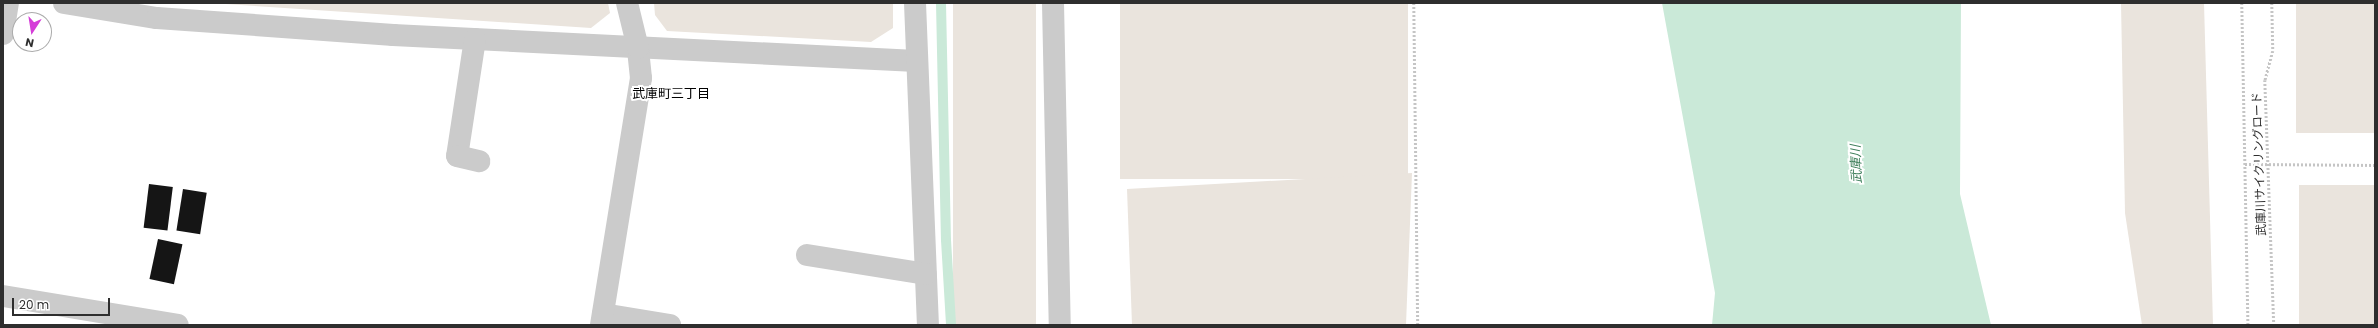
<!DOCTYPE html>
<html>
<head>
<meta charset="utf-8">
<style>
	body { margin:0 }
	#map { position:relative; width:2378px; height:328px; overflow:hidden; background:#fff; font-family:Poppins,"Noto Sans JP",sans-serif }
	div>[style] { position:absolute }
	.green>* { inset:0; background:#eae4dd; transform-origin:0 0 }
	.water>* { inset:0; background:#cae9d8 }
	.stream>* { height:10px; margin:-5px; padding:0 5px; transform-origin:5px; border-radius:5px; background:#cae9d8 }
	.building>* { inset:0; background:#151515; transform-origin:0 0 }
	.path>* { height:2.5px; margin-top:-1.25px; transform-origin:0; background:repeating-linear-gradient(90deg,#c5c5c5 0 2px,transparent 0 4px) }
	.minor>* { height:22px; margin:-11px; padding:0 11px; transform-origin:11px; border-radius:11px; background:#cbcbcb }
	span { translate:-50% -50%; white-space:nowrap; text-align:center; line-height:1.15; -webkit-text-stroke:4px #fff; paint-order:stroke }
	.street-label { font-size:12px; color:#2e2e2e }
	.neighbourhood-label { font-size:13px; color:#000 }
	.water-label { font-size:13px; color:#3d7e5a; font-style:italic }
	.frame { position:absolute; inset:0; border:4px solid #2e2e2e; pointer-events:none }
	.north { position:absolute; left:12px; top:12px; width:40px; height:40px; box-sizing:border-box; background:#fff; border:1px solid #ababab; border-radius:50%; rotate:192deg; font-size:11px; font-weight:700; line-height:16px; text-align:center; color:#2e2e2e }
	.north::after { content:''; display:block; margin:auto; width:14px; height:18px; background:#d53dd8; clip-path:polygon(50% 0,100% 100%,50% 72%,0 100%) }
	.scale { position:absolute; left:12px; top:298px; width:98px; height:18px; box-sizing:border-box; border:2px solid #2e2e2e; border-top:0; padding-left:5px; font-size:12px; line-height:14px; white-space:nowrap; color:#2e2e2e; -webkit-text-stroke:3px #fff; paint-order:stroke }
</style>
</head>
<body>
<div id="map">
	<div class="green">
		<div style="clip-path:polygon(210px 3px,608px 3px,610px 13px,591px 28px)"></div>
		<div style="clip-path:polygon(654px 3px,893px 3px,893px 28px,871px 42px,667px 31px,655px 15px)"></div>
		<div style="left:953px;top:3px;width:83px;height:322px"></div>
		<div style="left:1120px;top:3px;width:288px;height:176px"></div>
		<div style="clip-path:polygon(2121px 3px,2204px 3px,2213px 325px,2142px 325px,2125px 213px)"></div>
		<div style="left:2296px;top:3px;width:79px;height:130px"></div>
		<div style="clip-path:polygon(1412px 173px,1406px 325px,1132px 325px,1127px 189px)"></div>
		<div style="left:2375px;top:185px;width:140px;height:76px;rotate:90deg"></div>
	</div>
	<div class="water">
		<div style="clip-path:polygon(1662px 3px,1961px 3px,1960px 194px,1991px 325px,1712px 325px,1715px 293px)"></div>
	</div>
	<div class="stream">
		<div style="left:941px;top:3px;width:237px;rotate:88.8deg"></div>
		<div style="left:946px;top:240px;width:85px;rotate:86.6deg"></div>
	</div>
	<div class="building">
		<div style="left:149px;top:184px;width:24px;height:44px;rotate:7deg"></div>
		<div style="left:183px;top:189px;width:24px;height:42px;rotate:9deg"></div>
		<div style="left:158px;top:239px;width:25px;height:41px;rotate:12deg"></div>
	</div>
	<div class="path">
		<div style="left:1414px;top:3px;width:322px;rotate:89.3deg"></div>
		<div style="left:2242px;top:3px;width:322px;rotate:88.9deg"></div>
		<div style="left:2272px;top:3px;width:48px;rotate:88.8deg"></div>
		<div style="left:2273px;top:51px;width:30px;rotate:105deg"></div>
		<div style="left:2265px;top:80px;width:245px;rotate:87.9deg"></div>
		<div style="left:2245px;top:164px;width:130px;rotate:0.4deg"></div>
	</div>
	<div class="minor">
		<div style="left:64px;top:3px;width:94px;rotate:9.2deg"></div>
		<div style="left:157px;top:18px;width:237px;rotate:4.1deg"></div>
		<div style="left:393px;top:35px;width:524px;rotate:2.85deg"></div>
		<div style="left:915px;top:3px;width:322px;rotate:87.7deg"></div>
		<div style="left:1053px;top:3px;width:322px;rotate:88.8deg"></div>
		<div style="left:3px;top:34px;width:31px;rotate:-81deg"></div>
		<div style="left:475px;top:39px;width:118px;rotate:98.7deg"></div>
		<div style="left:457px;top:156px;width:23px;rotate:13deg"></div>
		<div style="left:807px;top:255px;width:120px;rotate:9.1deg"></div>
		<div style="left:3px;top:296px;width:177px;rotate:9.4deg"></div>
		<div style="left:603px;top:314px;width:68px;rotate:9.3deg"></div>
		<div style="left:601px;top:325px;width:250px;rotate:-80.8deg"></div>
		<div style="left:641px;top:78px;width:30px;rotate:-96deg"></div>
		<div style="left:638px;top:48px;width:46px;rotate:-103.7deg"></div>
	</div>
	<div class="street-label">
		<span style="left:2259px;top:164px;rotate:-92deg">武庫川サイクリングロード</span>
	</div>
	<div class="neighbourhood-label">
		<span style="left:671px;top:94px">武庫町三丁目</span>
	</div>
	<div class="water-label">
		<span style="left:1857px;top:164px;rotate:-92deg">武庫川</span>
	</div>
	<div class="frame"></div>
	<div class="north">N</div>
	<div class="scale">20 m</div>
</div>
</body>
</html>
